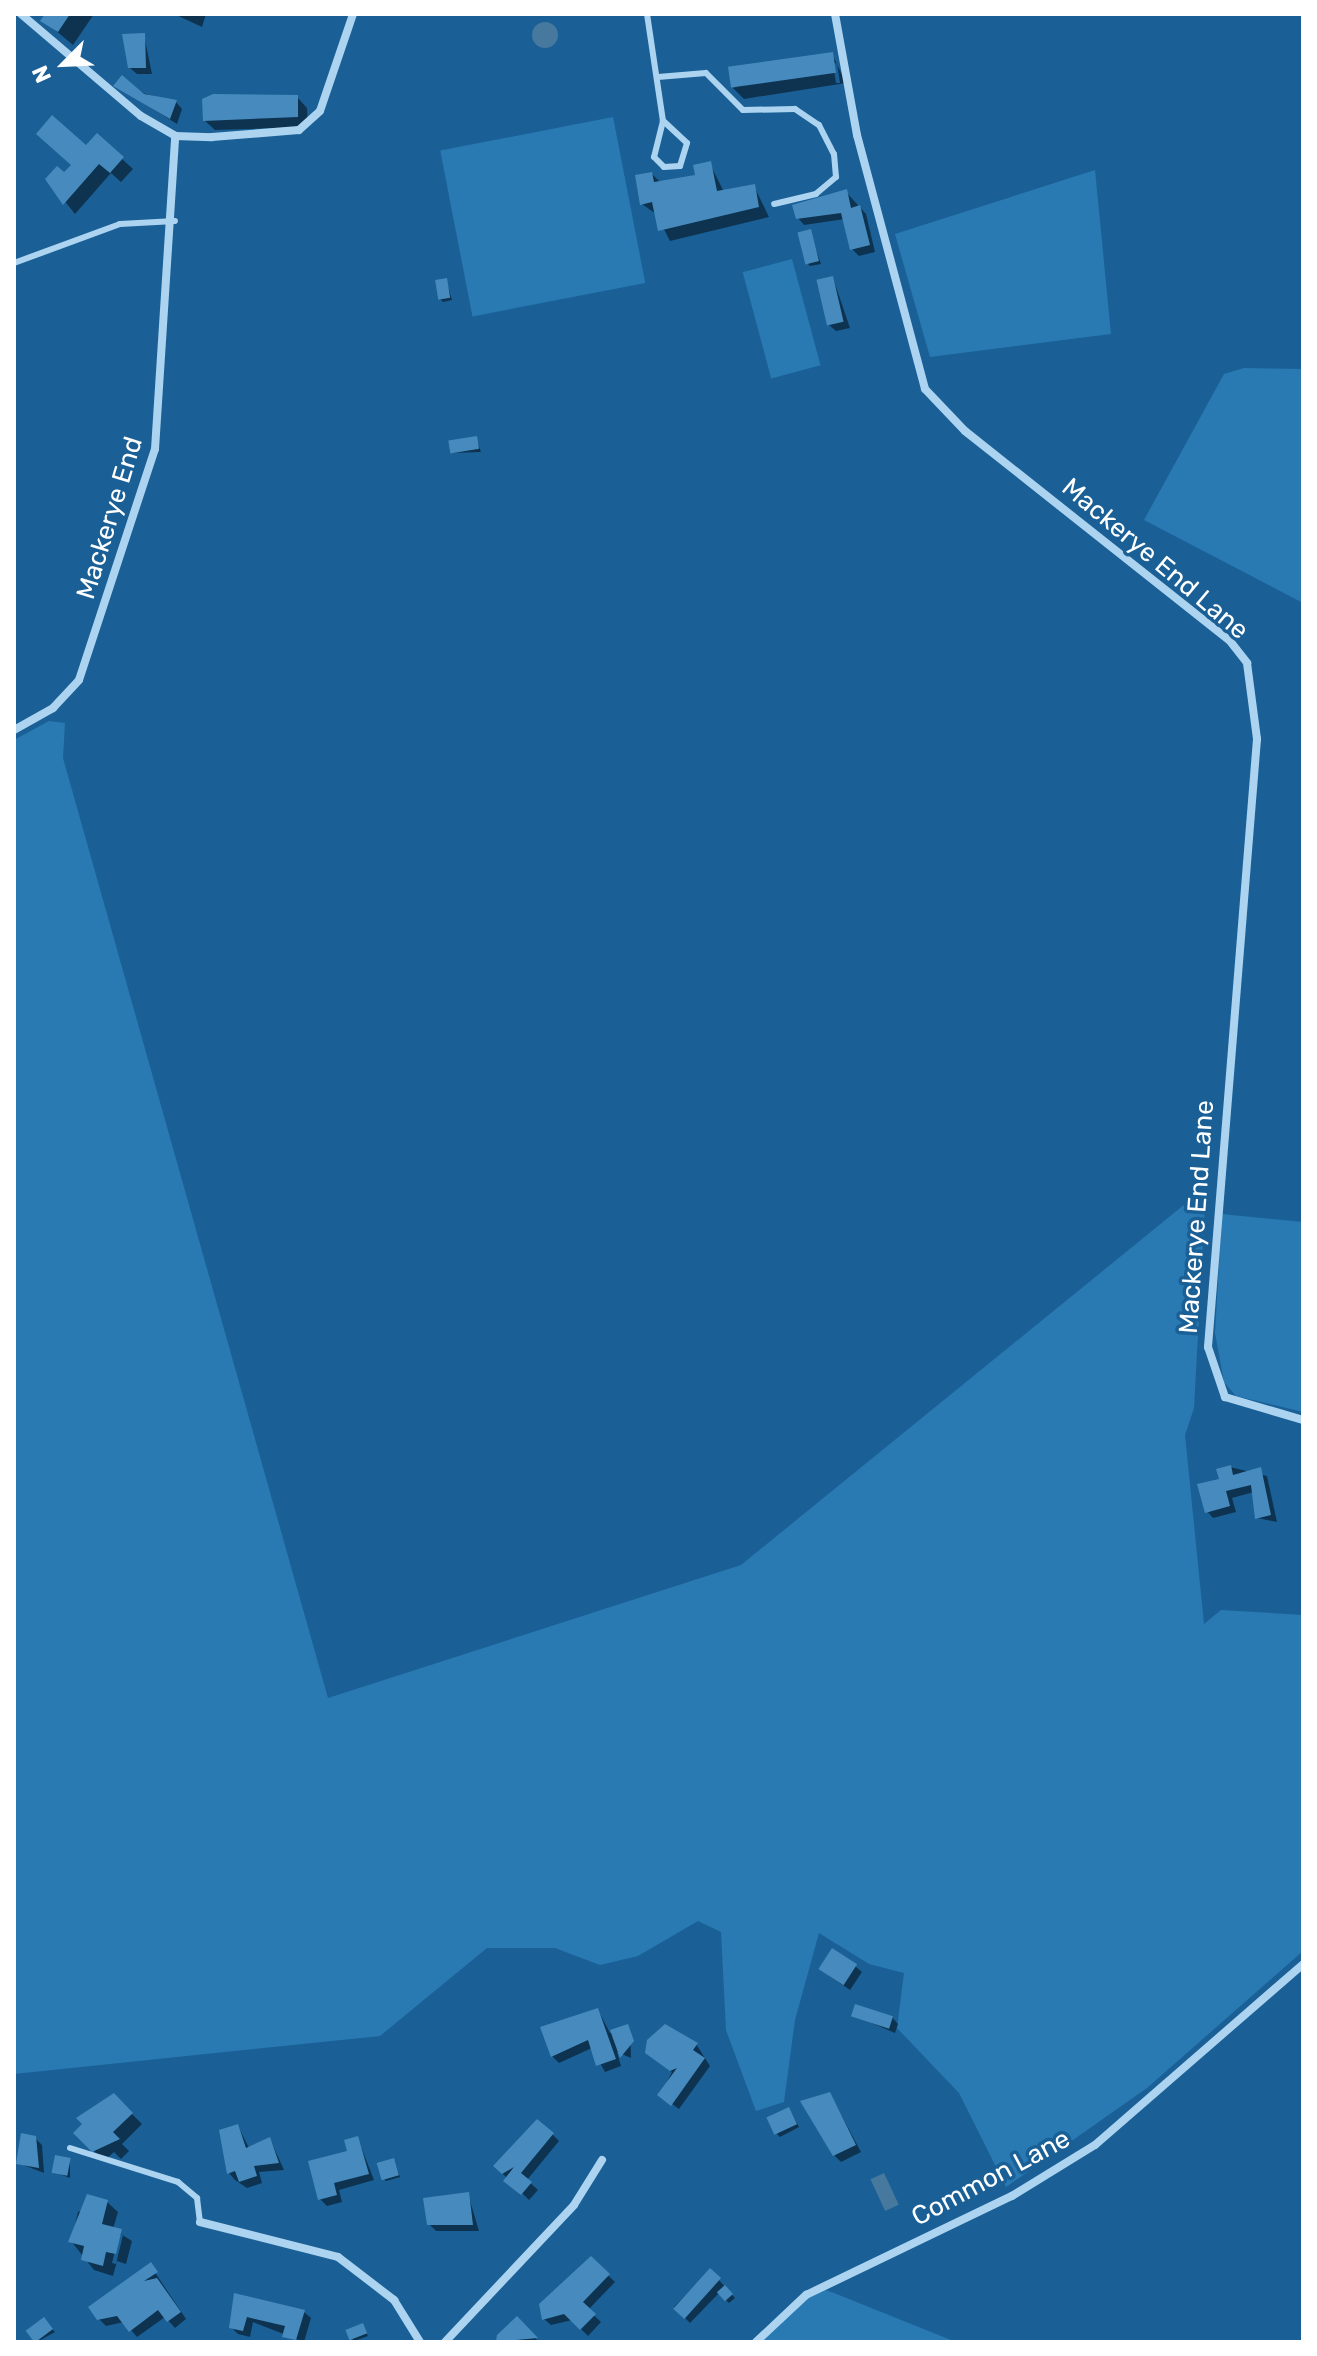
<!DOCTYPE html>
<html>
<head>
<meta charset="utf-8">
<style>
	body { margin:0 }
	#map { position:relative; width:1317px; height:2356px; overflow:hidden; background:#1a6096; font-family:Rubik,sans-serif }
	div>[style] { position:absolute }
	.green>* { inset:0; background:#2979b2; transform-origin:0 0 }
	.water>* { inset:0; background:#47789d; transform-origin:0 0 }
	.round { border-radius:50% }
	.shadow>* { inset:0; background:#0007 }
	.building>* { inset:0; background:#478bbe; transform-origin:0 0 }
	.service>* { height:6px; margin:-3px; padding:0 3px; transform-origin:3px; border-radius:3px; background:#acd4f0 }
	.minor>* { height:8px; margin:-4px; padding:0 4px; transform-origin:4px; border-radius:4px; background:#acd4f0 }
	span { translate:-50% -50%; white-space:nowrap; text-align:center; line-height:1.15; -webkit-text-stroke:7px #1a6096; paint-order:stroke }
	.street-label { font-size:26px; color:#fff }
	.frame { position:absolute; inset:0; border:16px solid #fff; pointer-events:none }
	.north { position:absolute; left:24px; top:24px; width:80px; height:80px; -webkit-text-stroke:6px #1a6096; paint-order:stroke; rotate:246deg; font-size:22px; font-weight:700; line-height:32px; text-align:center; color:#fff }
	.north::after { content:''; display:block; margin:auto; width:28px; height:36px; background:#fff; clip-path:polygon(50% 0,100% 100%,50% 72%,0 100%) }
</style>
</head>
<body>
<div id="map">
	<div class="green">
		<div style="left:613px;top:117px;width:169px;height:176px;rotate:79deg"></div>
		<div style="clip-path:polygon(1095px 170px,1111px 334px,930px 357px,895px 234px)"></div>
		<div style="left:792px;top:259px;width:110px;height:51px;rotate:75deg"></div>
		<div style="clip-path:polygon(1244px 368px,1303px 369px,1303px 603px,1144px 520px,1224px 374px)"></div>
		<div style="clip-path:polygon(49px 721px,65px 723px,63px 758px,328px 1698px,741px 1565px,1206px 1187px,1194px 1408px,1185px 1435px,1204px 1624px,1221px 1610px,1303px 1615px,1303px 1951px,1147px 2088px,1006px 2187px,959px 2093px,897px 2028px,904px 1973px,869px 1964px,819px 1933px,795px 2020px,784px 2102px,756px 2111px,726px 2030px,721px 1932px,698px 1921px,638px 1956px,600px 1965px,555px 1948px,487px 1948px,380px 2036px,14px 2074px,14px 740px)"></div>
		<div style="clip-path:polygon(1222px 1214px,1303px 1222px,1303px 1412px,1236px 1396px,1224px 1382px,1215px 1333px)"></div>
		<div style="clip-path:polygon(820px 2288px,834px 2293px,956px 2342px,756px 2342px)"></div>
	</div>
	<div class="water">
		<div class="round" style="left:532px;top:22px;width:26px;height:26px"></div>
		<div style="left:884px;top:2173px;width:35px;height:15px;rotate:65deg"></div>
	</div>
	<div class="shadow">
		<div style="clip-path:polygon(47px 14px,94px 14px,73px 45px,43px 20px)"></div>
		<div style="clip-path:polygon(174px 14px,206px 14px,202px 27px)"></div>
		<div style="clip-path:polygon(144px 35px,152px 74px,137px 74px,130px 68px)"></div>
		<div style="clip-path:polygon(evenodd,832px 54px,846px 83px,744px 99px,733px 88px,832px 54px,833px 63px,837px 63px,840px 83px,836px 83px,833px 63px)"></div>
		<div style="clip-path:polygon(116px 86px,176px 102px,182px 109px,177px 124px)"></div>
		<div style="clip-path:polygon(297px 97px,307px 108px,308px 127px,215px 130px,204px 120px)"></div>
		<div style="clip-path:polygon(97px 136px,133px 169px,121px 182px,111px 173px,75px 214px,47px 179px,64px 175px)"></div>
		<div style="clip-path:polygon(710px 164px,724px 192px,754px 186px,769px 217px,670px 241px,656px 214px,642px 204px,652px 174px,661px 183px,697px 176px)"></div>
		<div style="clip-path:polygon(846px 192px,866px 214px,875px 252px,859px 256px,852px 249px,845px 219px,804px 225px,798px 218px)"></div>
		<div style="clip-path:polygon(810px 232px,821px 264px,810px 266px,807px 263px)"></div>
		<div style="clip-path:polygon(833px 278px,850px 328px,836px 331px,829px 325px)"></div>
		<div style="clip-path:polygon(446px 280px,452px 300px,443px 302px,440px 299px)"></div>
		<div style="clip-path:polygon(476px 438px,481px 452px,452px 453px)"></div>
		<div style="clip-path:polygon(1230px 1467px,1267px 1476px,1277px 1522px,1257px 1518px,1254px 1492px,1232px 1498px,1236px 1512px,1213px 1518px,1207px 1511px)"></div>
		<div style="clip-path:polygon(855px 1966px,862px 1972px,850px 1990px,828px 1975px)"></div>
		<div style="clip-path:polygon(598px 2010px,610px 2033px,630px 2029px,631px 2058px,617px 2052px,621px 2066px,605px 2072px,592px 2048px,559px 2063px,552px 2056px)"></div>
		<div style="clip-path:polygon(853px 2015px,892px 2017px,898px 2024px,895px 2033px)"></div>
		<div style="clip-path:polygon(665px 2026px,696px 2044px,710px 2066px,679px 2109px,660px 2095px,672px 2072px,647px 2053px)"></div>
		<div style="clip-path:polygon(830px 2094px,861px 2152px,841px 2162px,834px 2155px)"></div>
		<div style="clip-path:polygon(114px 2096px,142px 2124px,122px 2144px,129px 2151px,121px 2159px,114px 2152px,104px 2161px,76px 2133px)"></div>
		<div style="clip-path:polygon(791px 2112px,799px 2127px,780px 2137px,777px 2134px)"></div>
		<div style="clip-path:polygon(238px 2126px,249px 2148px,270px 2139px,284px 2170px,259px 2172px,262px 2183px,247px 2188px,235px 2180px,229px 2173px)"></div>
		<div style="clip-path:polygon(552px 2134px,559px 2141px,527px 2180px,538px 2190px,529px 2200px,502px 2173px)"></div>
		<div style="clip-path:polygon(35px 2138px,42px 2145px,44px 2173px,18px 2163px)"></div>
		<div style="clip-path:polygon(358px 2139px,374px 2180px,339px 2190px,342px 2202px,327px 2206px,320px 2199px)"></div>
		<div style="clip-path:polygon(70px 2160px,70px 2178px,54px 2172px)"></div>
		<div style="clip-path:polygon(394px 2160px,400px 2177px,386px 2181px,383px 2178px)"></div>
		<div style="clip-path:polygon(468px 2194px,479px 2231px,436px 2231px,429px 2224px)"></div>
		<div style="clip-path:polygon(evenodd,107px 2202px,118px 2212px,113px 2229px,132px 2241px,126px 2264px,117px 2261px,113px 2276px,94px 2270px,71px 2241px,78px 2212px,107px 2202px,119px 2235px,123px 2235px,116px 2264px,112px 2263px,119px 2235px)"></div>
		<div style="clip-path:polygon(591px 2259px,615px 2282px,588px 2310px,601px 2322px,588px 2336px,572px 2320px,551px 2325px,544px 2319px)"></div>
		<div style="clip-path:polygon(150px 2265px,186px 2319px,175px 2328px,165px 2317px,137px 2337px,124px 2322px,106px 2326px,99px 2319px)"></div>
		<div style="clip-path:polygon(710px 2270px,735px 2298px,729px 2303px,719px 2293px,690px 2323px,674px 2307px)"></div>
		<div style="clip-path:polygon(236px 2295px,304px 2312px,311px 2318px,304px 2342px,253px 2322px,250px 2337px,238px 2334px,231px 2327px)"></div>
		<div style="clip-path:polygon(517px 2319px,539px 2342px,498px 2342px)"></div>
		<div style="clip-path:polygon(44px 2320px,55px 2332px,37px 2342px,29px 2331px)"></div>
		<div style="clip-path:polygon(362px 2325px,368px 2336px,354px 2341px,351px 2338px)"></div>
	</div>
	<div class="building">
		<div style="clip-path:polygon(45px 14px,70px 14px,58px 32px,40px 21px)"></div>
		<div style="clip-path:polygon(145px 33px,146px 68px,128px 68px,122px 34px)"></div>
		<div style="left:833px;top:52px;width:21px;height:106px;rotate:82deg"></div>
		<div style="clip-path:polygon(122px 75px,144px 94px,177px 100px,170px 119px,113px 86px)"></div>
		<div style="clip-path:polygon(213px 94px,298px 95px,298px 117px,203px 121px,202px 99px)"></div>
		<div style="clip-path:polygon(52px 115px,86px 145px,97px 133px,124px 157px,110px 173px,99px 164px,63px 205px,45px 179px,57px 166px,64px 172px,71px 165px,36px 134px)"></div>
		<div style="clip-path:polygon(711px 161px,717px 191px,755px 184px,759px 207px,658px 231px,652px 202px,640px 205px,635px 175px,652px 172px,654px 182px,695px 175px,693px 165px)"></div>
		<div style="clip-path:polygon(847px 189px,851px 208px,860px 205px,870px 245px,850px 250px,841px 213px,796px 219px,792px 205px)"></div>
		<div style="left:811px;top:229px;width:33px;height:14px;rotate:76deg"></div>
		<div style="left:833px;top:276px;width:47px;height:17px;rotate:77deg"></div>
		<div style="left:447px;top:278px;width:20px;height:12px;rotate:81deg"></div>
		<div style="left:477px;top:436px;width:13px;height:29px;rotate:81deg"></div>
		<div style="clip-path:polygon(1231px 1465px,1233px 1475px,1261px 1467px,1271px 1515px,1255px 1519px,1251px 1485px,1226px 1491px,1230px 1506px,1205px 1513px,1197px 1484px,1219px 1479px,1216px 1469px)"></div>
		<div style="left:832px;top:1948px;width:30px;height:25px;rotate:33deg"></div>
		<div style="left:855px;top:2004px;width:40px;height:13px;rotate:18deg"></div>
		<div style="clip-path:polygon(598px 2008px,616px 2059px,596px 2066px,588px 2040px,551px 2057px,540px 2027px)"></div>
		<div style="clip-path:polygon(628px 2024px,634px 2041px,620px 2058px,610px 2030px)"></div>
		<div style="clip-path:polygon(665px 2024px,698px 2043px,693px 2050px,705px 2058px,671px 2106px,657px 2095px,677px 2068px,670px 2071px,645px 2053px,647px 2040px)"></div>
		<div style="clip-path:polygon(830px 2092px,856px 2145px,833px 2156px,800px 2101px)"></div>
		<div style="clip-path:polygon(114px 2093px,133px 2113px,113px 2132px,120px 2139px,92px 2152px,73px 2133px,82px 2124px,76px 2118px)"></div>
		<div style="left:789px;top:2107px;width:19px;height:25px;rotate:65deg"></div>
		<div style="clip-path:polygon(537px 2119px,554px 2133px,521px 2173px,532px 2182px,521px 2195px,503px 2181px,514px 2167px,502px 2174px,493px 2166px)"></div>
		<div style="clip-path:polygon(238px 2124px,246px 2148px,270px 2137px,279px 2163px,254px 2166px,257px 2176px,239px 2182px,235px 2171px,227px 2174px,219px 2130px)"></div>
		<div style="clip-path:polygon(21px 2133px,36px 2136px,39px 2168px,16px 2164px)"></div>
		<div style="clip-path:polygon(358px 2136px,369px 2174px,334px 2183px,337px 2195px,318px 2200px,308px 2161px,347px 2151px,344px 2140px)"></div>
		<div style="left:55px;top:2155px;width:16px;height:18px;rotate:11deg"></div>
		<div style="left:394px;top:2158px;width:18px;height:18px;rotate:74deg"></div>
		<div style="clip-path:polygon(469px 2192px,473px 2225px,427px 2225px,423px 2198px)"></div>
		<div style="clip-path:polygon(87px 2194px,108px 2200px,102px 2224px,122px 2229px,116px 2254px,106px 2252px,103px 2266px,81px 2260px,84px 2246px,68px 2242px)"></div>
		<div style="clip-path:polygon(591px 2256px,610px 2274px,583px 2302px,596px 2314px,580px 2330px,564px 2314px,542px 2320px,539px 2304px)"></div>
		<div style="clip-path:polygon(151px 2262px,158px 2272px,144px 2281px,157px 2278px,181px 2312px,167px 2322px,158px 2310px,129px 2332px,117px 2316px,97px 2320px,88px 2307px)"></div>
		<div style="left:710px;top:2268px;width:15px;height:55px;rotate:42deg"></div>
		<div style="left:725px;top:2285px;width:12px;height:11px;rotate:48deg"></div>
		<div style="clip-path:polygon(234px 2293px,305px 2310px,296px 2340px,282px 2337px,285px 2326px,247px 2317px,243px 2331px,229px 2328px)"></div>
		<div style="clip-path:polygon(517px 2316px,538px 2338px,496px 2342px,497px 2335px)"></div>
		<div style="left:44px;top:2317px;width:15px;height:23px;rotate:53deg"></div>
		<div style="left:363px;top:2323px;width:11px;height:19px;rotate:68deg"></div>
	</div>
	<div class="service">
		<div style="left:647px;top:14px;width:108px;rotate:81.5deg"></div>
		<div style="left:663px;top:121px;width:37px;rotate:104deg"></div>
		<div style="left:654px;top:157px;width:14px;rotate:45deg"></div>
		<div style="left:664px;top:167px;width:16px;rotate:-4deg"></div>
		<div style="left:680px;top:166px;width:24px;rotate:-73deg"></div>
		<div style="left:687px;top:143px;width:33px;rotate:-137deg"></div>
		<div style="left:658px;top:77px;width:48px;rotate:-4.8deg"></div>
		<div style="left:706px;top:73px;width:52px;rotate:45deg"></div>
		<div style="left:743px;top:110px;width:52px;rotate:-1.1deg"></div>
		<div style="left:795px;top:109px;width:29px;rotate:34deg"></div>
		<div style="left:819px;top:125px;width:33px;rotate:63deg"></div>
		<div style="left:834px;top:154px;width:23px;rotate:85deg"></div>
		<div style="left:836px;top:177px;width:26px;rotate:140deg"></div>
		<div style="left:816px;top:194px;width:43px;rotate:166.6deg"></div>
		<div style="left:14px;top:263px;width:113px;rotate:-20.2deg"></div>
		<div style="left:120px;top:224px;width:55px;rotate:-3.1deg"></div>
		<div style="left:70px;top:2148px;width:113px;rotate:17.5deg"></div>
		<div style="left:178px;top:2182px;width:25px;rotate:40deg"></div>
		<div style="left:197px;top:2198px;width:24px;rotate:83deg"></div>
	</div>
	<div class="minor">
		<div style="left:21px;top:14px;width:157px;rotate:40.4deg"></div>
		<div style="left:141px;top:116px;width:39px;rotate:30deg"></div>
		<div style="left:175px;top:136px;width:37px;rotate:2deg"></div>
		<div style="left:212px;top:137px;width:87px;rotate:-4.6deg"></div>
		<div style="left:299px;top:130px;width:28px;rotate:-42deg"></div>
		<div style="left:320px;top:111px;width:102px;rotate:-71.2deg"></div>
		<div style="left:835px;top:14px;width:123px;rotate:79.7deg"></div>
		<div style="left:857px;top:135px;width:263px;rotate:75deg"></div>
		<div style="left:925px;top:389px;width:58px;rotate:46.4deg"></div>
		<div style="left:965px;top:431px;width:338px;rotate:38.4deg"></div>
		<div style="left:1230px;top:641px;width:28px;rotate:52deg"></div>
		<div style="left:1247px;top:663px;width:77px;rotate:82.5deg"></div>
		<div style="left:1257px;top:739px;width:610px;rotate:94.61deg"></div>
		<div style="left:1208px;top:1347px;width:53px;rotate:71.2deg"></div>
		<div style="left:1225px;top:1397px;width:81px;rotate:16.4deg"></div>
		<div style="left:14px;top:730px;width:45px;rotate:-29.4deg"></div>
		<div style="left:53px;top:708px;width:38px;rotate:-47deg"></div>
		<div style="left:79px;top:680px;width:243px;rotate:-71.8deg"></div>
		<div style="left:155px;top:449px;width:314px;rotate:-86.3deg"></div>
		<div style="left:200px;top:2222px;width:142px;rotate:14.2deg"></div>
		<div style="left:338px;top:2257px;width:71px;rotate:37.5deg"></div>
		<div style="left:394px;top:2300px;width:49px;rotate:58.2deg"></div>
		<div style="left:445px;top:2342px;width:188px;rotate:-46.7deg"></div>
		<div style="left:574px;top:2205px;width:53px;rotate:-58.1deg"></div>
		<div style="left:756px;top:2342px;width:69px;rotate:-43.2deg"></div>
		<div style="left:806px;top:2295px;width:229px;rotate:-25.7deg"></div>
		<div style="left:1012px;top:2196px;width:97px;rotate:-31.6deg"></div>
		<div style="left:1095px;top:2145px;width:276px;rotate:-41deg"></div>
	</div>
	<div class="street-label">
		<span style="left:110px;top:518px;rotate:-73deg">Mackerye End</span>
		<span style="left:1155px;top:559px;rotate:40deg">Mackerye End Lane</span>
		<span style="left:1197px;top:1217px;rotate:-86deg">Mackerye End Lane</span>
		<span style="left:991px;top:2178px;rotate:-28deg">Common Lane</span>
	</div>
	<div class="frame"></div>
	<div class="north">N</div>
</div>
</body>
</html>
